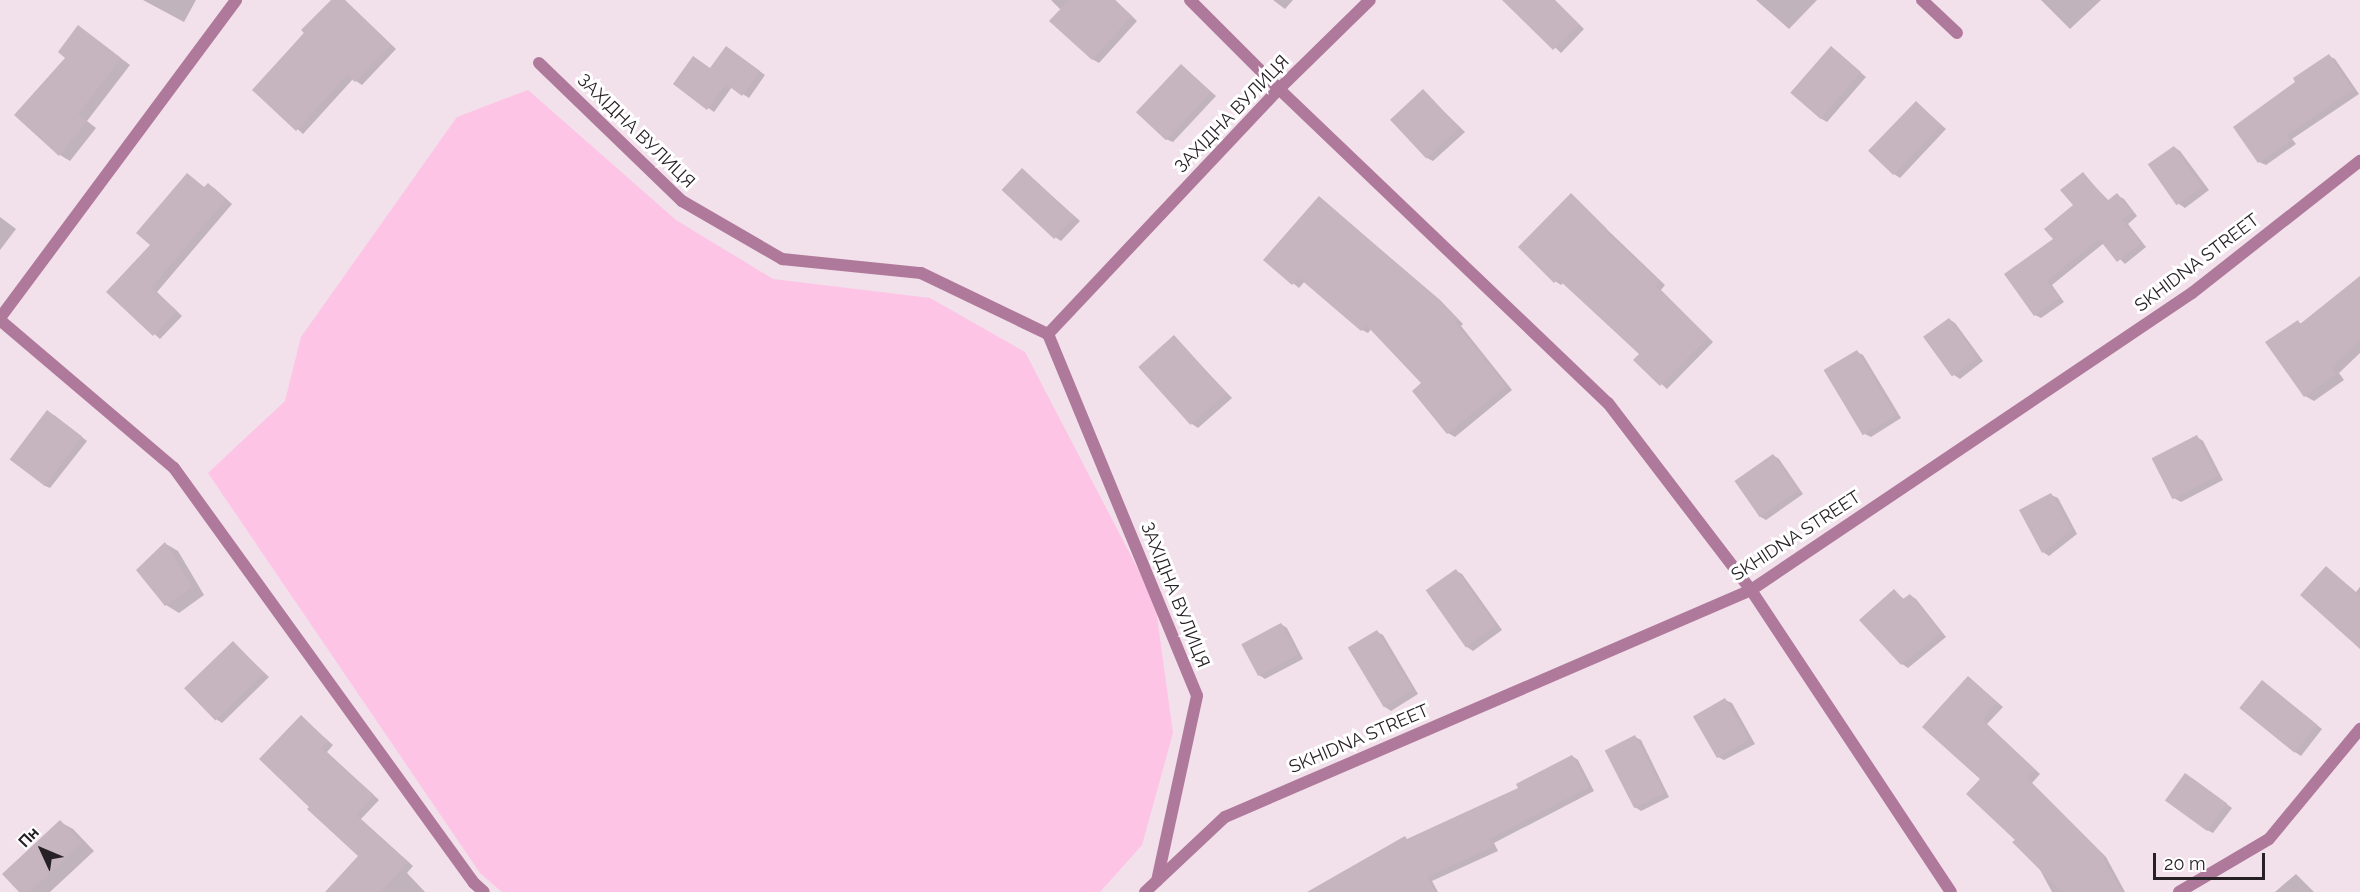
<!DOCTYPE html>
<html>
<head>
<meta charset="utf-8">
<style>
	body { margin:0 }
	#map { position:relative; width:2360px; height:892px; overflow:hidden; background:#f2e0ea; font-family:Raleway,sans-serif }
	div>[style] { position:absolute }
	.green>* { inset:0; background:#fdc4e6 }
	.shadow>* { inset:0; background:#0003 }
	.building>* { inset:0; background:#c6b5bf; transform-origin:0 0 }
	.minor>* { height:12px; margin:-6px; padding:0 6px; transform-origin:6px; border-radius:6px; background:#af799b }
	span { translate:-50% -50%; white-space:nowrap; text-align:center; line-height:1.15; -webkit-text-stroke:6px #fff; paint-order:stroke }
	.street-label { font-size:18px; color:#272125 }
	.north { position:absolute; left:12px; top:820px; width:60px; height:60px; -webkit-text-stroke:4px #fff; paint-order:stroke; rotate:314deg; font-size:16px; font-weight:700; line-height:24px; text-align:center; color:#272125 }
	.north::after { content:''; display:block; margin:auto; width:21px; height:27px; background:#272125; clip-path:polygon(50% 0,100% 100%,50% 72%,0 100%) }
	.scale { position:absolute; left:2153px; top:853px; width:112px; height:27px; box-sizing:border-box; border:3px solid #272125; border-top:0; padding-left:8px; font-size:18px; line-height:21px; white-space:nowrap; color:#272125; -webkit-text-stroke:4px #fff; paint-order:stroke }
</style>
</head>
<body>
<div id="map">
	<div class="green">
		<div style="clip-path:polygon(528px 90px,676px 220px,773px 279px,930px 298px,1025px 352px,1155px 602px,1173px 733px,1142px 845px,1100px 892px,502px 892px,480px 873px,208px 473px,285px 401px,301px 337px,457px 117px)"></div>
	</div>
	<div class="shadow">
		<div style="clip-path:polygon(143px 0,196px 0,184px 22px)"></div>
		<div style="clip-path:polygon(333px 0,345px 0,396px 49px,362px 85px,353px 79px,303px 134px,254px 90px)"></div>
		<div style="clip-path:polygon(1051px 0,1115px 0,1137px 21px,1099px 63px,1092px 59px,1061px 10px)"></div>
		<div style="clip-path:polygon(1273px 0,1293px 0,1285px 9px)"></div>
		<div style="clip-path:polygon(1505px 0,1555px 0,1584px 29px,1561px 53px)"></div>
		<div style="clip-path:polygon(1756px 0,1817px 0,1789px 29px)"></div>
		<div style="clip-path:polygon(2041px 0,2101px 0,2070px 29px)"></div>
		<div style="clip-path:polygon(79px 27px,130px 65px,87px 121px,96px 128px,70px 161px,60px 155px,67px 57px)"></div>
		<div style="clip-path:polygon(1831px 48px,1866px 77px,1827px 122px,1820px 118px)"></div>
		<div style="clip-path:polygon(733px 52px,765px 75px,749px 98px,732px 87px,714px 112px,675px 84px,711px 70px)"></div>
		<div style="clip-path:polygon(2329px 56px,2335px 59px,2359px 94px,2292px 139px,2296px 144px,2266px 165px,2259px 162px,2297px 82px)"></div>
		<div style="clip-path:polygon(1182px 66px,1216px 96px,1173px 142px,1166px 139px)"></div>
		<div style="clip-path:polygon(1423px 91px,1465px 132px,1433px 161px,1427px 158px)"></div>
		<div style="clip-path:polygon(1917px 103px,1946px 129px,1900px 178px,1894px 174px)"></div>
		<div style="clip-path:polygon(2174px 147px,2180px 151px,2209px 190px,2185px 208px,2179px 204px)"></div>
		<div style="clip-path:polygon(1022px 169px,1080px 221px,1061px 241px,1055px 237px)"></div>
		<div style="clip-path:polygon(2083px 174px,2109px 201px,2117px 195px,2124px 199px,2137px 216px,2128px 224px,2146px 247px,2125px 264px,2104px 243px,2052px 285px,2064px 302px,2041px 318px,2035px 315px,2055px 240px,2075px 206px)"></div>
		<div style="clip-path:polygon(187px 175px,205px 188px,208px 185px,214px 188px,232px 204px,157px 292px,182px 316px,160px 339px,108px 292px,152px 245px)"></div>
		<div style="clip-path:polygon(1571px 195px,1665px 285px,1661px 290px,1713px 342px,1667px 389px,1635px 360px,1641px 354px,1564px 282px,1561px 285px,1555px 281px)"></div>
		<div style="clip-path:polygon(1319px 197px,1440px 300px,1463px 324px,1461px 326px,1512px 390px,1455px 437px,1448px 433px,1414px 391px,1423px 384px,1372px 328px,1368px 333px,1362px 330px,1305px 281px,1299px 288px,1265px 260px)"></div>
		<div style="clip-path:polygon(0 217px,16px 229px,0 250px)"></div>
		<div style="clip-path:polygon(2360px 288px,2360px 353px,2339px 373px,2344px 380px,2314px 401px,2305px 396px,2298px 322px,2302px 324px)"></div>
		<div style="clip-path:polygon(1949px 319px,1955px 323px,1983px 361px,1960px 379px,1954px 375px)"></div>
		<div style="clip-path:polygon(1174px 337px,1232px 398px,1198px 428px,1192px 424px)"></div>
		<div style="clip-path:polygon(1857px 352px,1863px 355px,1901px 418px,1871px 437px,1865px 434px)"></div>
		<div style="clip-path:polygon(54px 415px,87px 441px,50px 488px,43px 485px)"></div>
		<div style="clip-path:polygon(2197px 437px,2203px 441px,2223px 480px,2181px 502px,2174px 498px)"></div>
		<div style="clip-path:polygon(1773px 455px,1779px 459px,1803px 494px,1766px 520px,1759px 516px,1736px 481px)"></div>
		<div style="clip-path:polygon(2051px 495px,2058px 498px,2077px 534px,2049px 556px,2043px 552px,2021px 511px)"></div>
		<div style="clip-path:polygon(166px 544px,178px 551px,204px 595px,179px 613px,166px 605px)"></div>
		<div style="clip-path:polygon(2327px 568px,2356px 592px,2360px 587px,2360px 647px)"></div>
		<div style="clip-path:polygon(1456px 571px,1462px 574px,1502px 630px,1473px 651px,1467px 647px)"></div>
		<div style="clip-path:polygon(1894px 591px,1905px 600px,1910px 595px,1916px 599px,1946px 637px,1908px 668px,1902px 664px)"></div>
		<div style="clip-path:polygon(1281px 624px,1287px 628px,1303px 659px,1265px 679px,1259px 675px)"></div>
		<div style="clip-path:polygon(1377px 632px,1383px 635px,1418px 694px,1391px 711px,1385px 707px)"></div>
		<div style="clip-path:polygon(233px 643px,269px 677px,222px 723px,216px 719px)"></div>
		<div style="clip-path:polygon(1974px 682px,2003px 707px,1987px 724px,2040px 774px,2032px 783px,2106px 857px,2125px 892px,2052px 892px,2037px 864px,2017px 840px,1982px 778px)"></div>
		<div style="clip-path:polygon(2268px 686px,2322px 729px,2301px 756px,2295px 752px)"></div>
		<div style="clip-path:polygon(1725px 700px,1732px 703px,1755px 744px,1724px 760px,1718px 757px)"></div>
		<div style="clip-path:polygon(301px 717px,333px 745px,327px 752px,379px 800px,361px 819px,413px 866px,407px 873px,425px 892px,331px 892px,360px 856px,311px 807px)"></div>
		<div style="clip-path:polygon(1635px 737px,1641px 740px,1669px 797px,1641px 811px,1635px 807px)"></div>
		<div style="clip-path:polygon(1572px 756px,1578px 760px,1594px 791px,1494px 843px,1498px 851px,1432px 881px,1438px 892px,1310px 892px,1408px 840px,1520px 789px)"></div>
		<div style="clip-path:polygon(2192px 778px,2232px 808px,2213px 833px,2207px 830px)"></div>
		<div style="clip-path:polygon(60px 822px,73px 829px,94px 851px,50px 892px,21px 892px)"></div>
		<div style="clip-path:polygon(2296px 874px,2314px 892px,2275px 892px)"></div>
	</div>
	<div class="building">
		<div style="clip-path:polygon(331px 0,344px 0,391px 45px,355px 82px,347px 75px,296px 131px,252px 90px,304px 33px,301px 30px)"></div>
		<div style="clip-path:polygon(1069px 0,1115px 0,1132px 16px,1092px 60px,1049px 21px)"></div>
		<div style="clip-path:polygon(1502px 0,1554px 0,1579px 25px,1553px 50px)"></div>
		<div style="clip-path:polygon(78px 25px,121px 58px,78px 114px,87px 121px,59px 156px,14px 115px,65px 58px,58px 52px)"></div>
		<div style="clip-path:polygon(726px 46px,760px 71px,742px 96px,726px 84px,707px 110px,673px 84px,693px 56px,710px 68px)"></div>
		<div style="left:1831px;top:46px;width:40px;height:62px;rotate:41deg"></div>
		<div style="clip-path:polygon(2329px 54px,2353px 90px,2287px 135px,2291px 140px,2258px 163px,2233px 127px,2295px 82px,2293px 78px)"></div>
		<div style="left:1181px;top:64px;width:41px;height:66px;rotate:43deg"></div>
		<div style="left:1423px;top:89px;width:53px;height:45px;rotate:47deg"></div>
		<div style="left:1916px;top:101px;width:35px;height:69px;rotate:44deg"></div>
		<div style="left:2174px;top:146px;width:50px;height:32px;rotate:55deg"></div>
		<div style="left:1022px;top:168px;width:72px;height:30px;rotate:43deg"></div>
		<div style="clip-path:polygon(2083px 172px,2107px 201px,2117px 193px,2132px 212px,2122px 220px,2141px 243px,2117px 262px,2099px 239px,2047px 281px,2059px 298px,2034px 316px,2004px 274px,2053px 239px,2044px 229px,2073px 205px,2060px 190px)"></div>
		<div style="clip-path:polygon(187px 173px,204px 187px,208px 183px,226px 199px,151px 288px,177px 311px,153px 336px,106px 292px,150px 245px,136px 233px)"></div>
		<div style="clip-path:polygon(1571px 193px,1607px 229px,1605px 231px,1660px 281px,1655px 286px,1708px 337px,1660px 386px,1633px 360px,1639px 354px,1558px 279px,1554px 283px,1518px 247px)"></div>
		<div style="clip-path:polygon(1319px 196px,1433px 295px,1458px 320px,1455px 322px,1506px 386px,1447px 434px,1412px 391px,1421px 383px,1366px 325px,1361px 331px,1299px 278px,1292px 285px,1263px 260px)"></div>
		<div style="clip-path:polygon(2360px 276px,2360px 340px,2331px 367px,2336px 374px,2304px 397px,2265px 342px,2298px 320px,2300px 324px)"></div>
		<div style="left:1949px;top:318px;width:49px;height:32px;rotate:54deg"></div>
		<div style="left:1174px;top:335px;width:78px;height:48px;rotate:48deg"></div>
		<div style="left:1857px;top:350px;width:76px;height:39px;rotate:59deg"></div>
		<div style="left:47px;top:410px;width:44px;height:62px;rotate:37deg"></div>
		<div style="left:2197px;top:435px;width:46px;height:51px;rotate:63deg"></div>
		<div style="left:1773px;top:454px;width:44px;height:47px;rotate:55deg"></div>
		<div style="clip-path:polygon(2051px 493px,2072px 530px,2042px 553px,2019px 510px)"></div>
		<div style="clip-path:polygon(165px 542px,192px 587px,165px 606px,136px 570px)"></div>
		<div style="clip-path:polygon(2326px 566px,2360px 596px,2360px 649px,2300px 595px)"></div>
		<div style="left:1456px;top:569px;width:70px;height:37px;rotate:55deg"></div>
		<div style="clip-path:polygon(1894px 589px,1903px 599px,1910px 594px,1941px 633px,1901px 665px,1859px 620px)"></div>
		<div style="left:1281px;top:623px;width:36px;height:45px;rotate:62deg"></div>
		<div style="left:1377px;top:630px;width:70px;height:34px;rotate:59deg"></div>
		<div style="left:233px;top:641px;width:45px;height:68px;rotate:46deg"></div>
		<div style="clip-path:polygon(1968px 676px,1997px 702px,1982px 720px,2035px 770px,2027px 778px,2100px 852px,2122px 892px,2062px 892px,2012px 842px,2015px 840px,1966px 794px,1980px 779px,1922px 727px)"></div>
		<div style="left:2262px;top:680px;width:71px;height:36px;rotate:39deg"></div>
		<div style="left:1725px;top:698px;width:48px;height:37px;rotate:60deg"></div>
		<div style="clip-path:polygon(301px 715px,328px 741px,321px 748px,374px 795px,356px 815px,408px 862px,380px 892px,325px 892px,358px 856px,307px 809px,309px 807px,259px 759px)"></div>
		<div style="left:1635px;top:735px;width:65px;height:34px;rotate:63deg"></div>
		<div style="clip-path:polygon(1572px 755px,1589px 787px,1489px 839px,1492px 847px,1427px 877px,1435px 892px,1307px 892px,1405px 836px,1407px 839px,1518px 788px,1516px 784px)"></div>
		<div style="left:2185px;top:773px;width:52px;height:34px;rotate:36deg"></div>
		<div style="clip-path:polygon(60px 820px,82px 843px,29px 892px,19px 892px,2px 874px)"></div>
	</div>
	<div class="minor">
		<div style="left:1190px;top:0;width:126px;rotate:45deg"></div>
		<div style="left:1279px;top:89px;width:455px;rotate:43.7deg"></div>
		<div style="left:1608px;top:403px;width:235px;rotate:52.6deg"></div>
		<div style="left:1751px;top:590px;width:362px;rotate:56.5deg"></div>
		<div style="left:1922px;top:0;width:48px;rotate:43.3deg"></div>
		<div style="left:539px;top:63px;width:199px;rotate:44deg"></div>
		<div style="left:682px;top:201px;width:116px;rotate:30.1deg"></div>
		<div style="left:782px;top:259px;width:140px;rotate:5.8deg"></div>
		<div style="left:921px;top:273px;width:141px;rotate:25.7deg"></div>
		<div style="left:1048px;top:334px;width:391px;rotate:67.6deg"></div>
		<div style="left:1197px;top:696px;width:189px;rotate:102.2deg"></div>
		<div style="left:0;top:318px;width:396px;rotate:-53.4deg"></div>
		<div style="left:0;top:320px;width:228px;rotate:40.4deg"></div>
		<div style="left:174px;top:468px;width:512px;rotate:54.14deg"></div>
		<div style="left:474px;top:883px;width:13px;rotate:42deg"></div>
		<div style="left:1048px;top:334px;width:337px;rotate:-46.7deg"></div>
		<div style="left:1279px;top:89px;width:127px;rotate:-44.4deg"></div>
		<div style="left:1145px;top:892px;width:110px;rotate:-43.2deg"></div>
		<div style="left:1225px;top:817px;width:573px;rotate:-23.34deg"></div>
		<div style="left:1751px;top:590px;width:532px;rotate:-33.96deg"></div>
		<div style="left:2192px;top:293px;width:214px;rotate:-38.2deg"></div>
		<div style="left:2179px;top:892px;width:104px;rotate:-30.5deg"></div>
		<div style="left:2269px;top:839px;width:143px;rotate:-50.4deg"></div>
	</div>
	<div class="street-label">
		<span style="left:1232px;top:114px;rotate:-46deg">ЗАХІДНА ВУЛИЦЯ</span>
		<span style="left:636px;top:131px;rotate:44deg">ЗАХІДНА ВУЛИЦЯ</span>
		<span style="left:2197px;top:263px;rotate:-37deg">SKHIDNA STREET</span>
		<span style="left:1796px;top:536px;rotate:-33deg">SKHIDNA STREET</span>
		<span style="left:1175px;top:595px;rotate:68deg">ЗАХІДНА ВУЛИЦЯ</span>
		<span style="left:1359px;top:739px;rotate:-23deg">SKHIDNA STREET</span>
	</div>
	<div class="north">Пн</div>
	<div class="scale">20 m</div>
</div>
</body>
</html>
